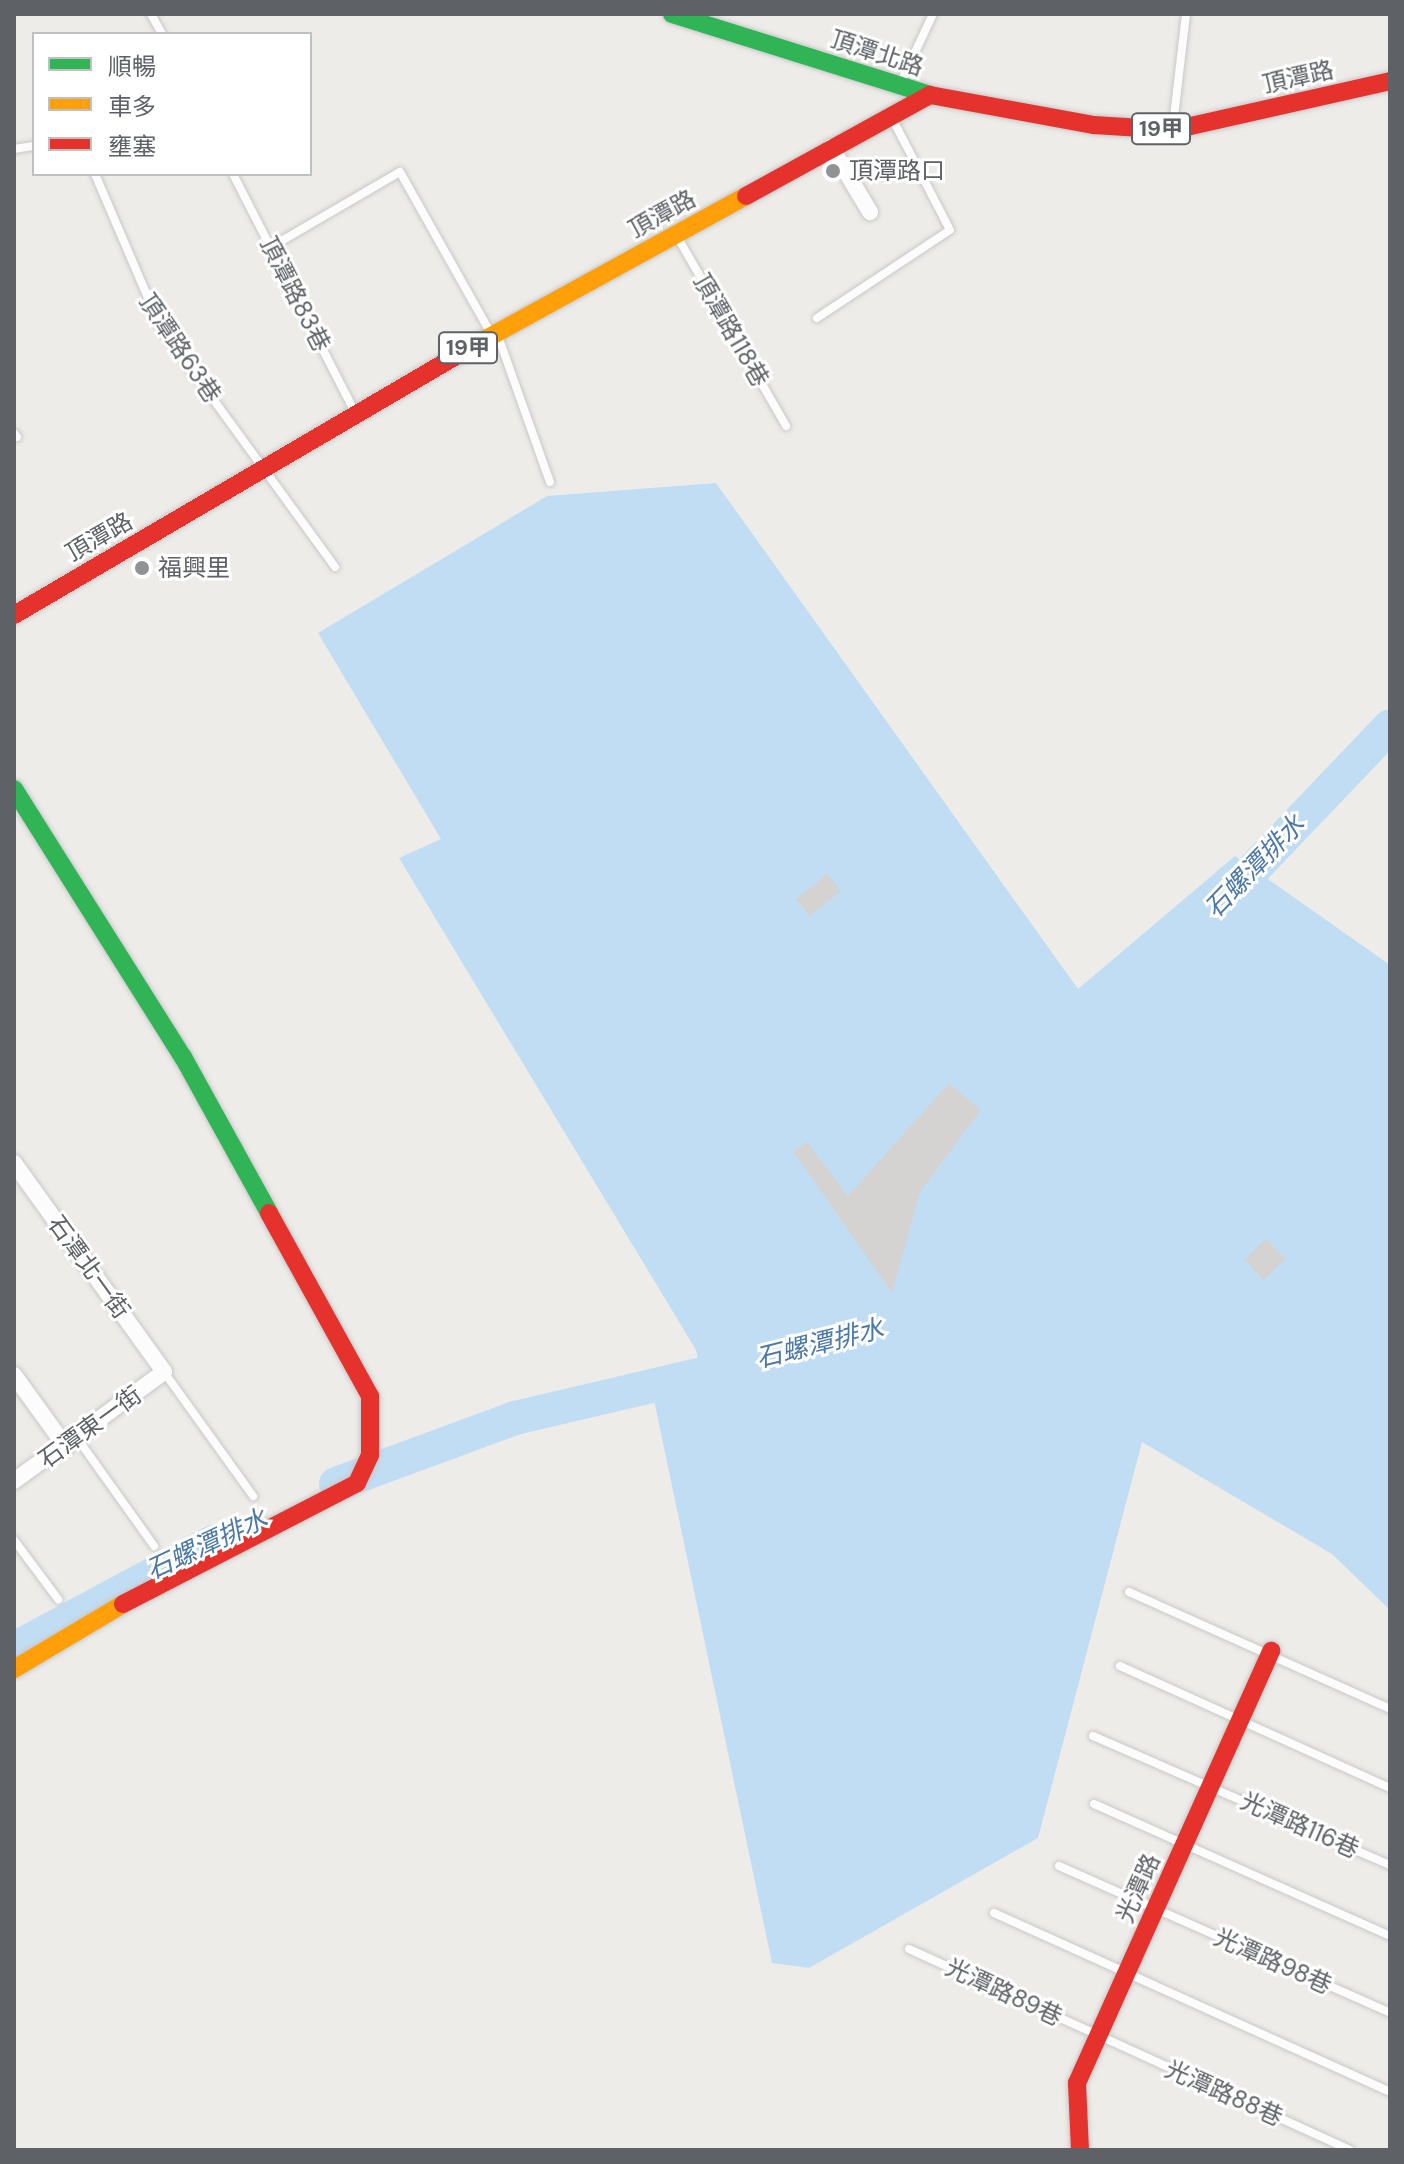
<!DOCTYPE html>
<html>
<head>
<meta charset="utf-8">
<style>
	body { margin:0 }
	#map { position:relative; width:1404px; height:2164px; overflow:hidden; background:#edece9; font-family:"DM Sans","Noto Sans TC",sans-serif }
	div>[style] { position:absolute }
	.water>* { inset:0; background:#c1ddf4 }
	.river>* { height:34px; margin:-17px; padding:0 17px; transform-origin:17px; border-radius:17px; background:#c1ddf4 }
	.building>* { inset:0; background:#d4d3d2; transform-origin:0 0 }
	.roads { filter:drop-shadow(0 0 2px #c8c8c8) drop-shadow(0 0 2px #c8c8c8) }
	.lane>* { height:8px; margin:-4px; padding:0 4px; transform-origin:4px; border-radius:4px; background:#fcfcfc }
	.street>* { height:16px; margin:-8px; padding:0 8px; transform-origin:8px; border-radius:8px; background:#fcfcfc }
	.fast>* { height:18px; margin:-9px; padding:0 9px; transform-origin:9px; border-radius:9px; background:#30b455 }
	.slow>* { height:18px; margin:-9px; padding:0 9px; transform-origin:9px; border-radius:9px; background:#ff9f0a }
	.jam>* { height:18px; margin:-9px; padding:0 9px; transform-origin:9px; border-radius:9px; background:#e5322d }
	.dots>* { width:22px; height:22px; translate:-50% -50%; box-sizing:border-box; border:4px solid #fff; border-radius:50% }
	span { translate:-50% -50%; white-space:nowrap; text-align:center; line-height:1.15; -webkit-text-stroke:6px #fff; paint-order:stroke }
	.shield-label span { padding:2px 6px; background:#fff; border:2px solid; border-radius:6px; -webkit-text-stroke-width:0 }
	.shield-label { font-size:22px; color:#5e6166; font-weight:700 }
	.street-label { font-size:24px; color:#5e6166 }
	.poi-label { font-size:24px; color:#5e6166 }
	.left { translate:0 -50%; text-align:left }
	.water-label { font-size:26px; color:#4c78a9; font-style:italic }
	.frame { position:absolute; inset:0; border:16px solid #5e6166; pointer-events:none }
	.legend { position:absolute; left:32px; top:32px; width:280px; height:144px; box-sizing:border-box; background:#fff; border:2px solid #bfc0c2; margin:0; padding:10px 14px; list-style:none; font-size:24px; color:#5e6166 }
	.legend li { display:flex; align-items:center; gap:16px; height:40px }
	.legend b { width:40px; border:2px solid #bfc0c2 }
</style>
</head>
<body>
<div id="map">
	<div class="water">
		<div style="clip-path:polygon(716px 483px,1078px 989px,1235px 856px,1390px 965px,1390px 1610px,1332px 1554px,1142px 1442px,1038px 1838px,809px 1968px,772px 1963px,654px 1400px,704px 1387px,696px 1350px,399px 858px,441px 839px,318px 633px,547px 496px)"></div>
	</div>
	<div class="river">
		<div style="left:1222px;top:902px;width:243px;rotate:-46.3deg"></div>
		<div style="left:336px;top:1484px;width:191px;rotate:-20.2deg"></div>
		<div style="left:515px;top:1418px;width:236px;rotate:-13.2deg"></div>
		<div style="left:14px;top:1649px;width:226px;rotate:-28.3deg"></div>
	</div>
	<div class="building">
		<div style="left:827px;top:874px;width:22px;height:40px;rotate:51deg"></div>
		<div style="clip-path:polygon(949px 1083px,981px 1110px,920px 1192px,892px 1293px,793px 1151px,807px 1142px,848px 1196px)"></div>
		<div style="left:1266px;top:1239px;width:28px;height:30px;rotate:46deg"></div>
	</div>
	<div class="roads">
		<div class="lane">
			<div style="left:151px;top:14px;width:23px;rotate:61deg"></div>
			<div style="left:901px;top:82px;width:75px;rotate:-64.8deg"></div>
			<div style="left:1173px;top:125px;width:112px;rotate:-83.3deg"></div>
			<div style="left:14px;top:149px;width:20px;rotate:-9deg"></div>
			<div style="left:95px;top:174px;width:165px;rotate:66.8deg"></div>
			<div style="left:160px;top:326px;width:298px;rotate:54deg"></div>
			<div style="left:233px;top:174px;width:267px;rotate:62.9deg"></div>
			<div style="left:678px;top:238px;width:217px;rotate:60.1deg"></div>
			<div style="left:271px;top:247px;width:149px;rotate:-30.2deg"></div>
			<div style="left:400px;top:172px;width:181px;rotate:60.6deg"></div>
			<div style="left:817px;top:318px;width:159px;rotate:-33.5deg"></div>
			<div style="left:950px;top:230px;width:124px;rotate:-117.4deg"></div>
			<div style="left:498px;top:336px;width:155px;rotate:70.4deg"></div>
			<div style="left:14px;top:433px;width:5px;rotate:53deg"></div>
			<div style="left:164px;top:1372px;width:153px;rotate:54.3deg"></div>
			<div style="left:77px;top:1438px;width:133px;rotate:54.5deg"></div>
			<div style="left:14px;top:1540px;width:74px;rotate:53.3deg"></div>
			<div style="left:1129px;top:1592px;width:286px;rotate:24.1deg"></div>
			<div style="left:1120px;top:1666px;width:296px;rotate:24.3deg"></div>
			<div style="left:1093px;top:1736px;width:324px;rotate:23.5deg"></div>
			<div style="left:1094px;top:1804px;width:324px;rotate:24deg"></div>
			<div style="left:1059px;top:1866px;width:362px;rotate:23.9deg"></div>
			<div style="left:994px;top:1913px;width:435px;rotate:24.3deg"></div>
			<div style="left:909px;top:1949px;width:485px;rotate:24.5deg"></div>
		</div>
		<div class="street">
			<div style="left:831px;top:147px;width:76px;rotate:59deg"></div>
			<div style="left:14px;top:1163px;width:257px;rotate:54.3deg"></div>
			<div style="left:164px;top:1372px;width:185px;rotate:144deg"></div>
			<div style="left:14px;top:1375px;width:89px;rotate:54.2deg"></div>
		</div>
		<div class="fast">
			<div style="left:672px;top:14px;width:270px;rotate:17.4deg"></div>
			<div style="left:14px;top:789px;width:317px;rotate:57.8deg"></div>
			<div style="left:183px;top:1057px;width:178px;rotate:61.1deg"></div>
		</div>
		<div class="slow">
			<div style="left:473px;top:346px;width:311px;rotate:-28.8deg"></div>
			<div style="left:14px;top:1669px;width:127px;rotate:-30.8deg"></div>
		</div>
		<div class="jam">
			<div style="left:746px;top:196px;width:210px;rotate:-28.8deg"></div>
			<div style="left:930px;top:95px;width:167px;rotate:10.4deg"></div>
			<div style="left:1094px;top:125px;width:79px;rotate:3.6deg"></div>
			<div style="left:1173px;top:130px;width:222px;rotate:-12.7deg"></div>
			<div style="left:14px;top:615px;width:532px;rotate:-30.37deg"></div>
			<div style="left:123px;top:1604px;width:263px;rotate:-27.3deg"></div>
			<div style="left:357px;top:1483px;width:31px;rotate:-65deg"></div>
			<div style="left:370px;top:1455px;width:59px;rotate:-90deg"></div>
			<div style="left:370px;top:1396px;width:209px;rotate:-118.9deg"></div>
			<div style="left:1080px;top:2150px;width:67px;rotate:-92.6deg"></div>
			<div style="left:1077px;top:2083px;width:474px;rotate:-65.8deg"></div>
		</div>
	</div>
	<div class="dots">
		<div style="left:833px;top:171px;background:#909294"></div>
		<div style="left:142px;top:568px;background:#909294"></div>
	</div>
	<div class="shield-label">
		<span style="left:1161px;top:129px">19甲</span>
		<span style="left:468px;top:348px">19甲</span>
	</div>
	<div class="street-label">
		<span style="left:877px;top:53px;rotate:18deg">頂潭北路</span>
		<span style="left:1298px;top:77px;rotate:-13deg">頂潭路</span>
		<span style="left:662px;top:214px;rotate:-29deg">頂潭路</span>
		<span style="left:295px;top:294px;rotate:63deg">頂潭路83巷</span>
		<span style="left:731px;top:330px;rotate:60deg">頂潭路118巷</span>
		<span style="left:180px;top:348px;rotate:56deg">頂潭路63巷</span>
		<span style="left:99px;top:537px;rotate:-30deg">頂潭路</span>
		<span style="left:89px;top:1267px;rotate:54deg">石潭北一街</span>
		<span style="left:90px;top:1427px;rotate:-36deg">石潭東一街</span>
		<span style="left:1300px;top:1825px;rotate:24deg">光潭路116巷</span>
		<span style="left:1138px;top:1888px;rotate:-66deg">光潭路</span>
		<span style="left:1273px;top:1961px;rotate:24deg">光潭路98巷</span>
		<span style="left:1004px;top:1992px;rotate:25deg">光潭路89巷</span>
		<span style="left:1224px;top:2093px;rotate:24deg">光潭路88巷</span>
	</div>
	<div class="poi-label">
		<span class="left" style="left:849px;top:171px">頂潭路口</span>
		<span class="left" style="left:158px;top:568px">福興里</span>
	</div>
	<div class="water-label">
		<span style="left:1255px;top:867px;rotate:-46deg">石螺潭排水</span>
		<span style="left:820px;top:1344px;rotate:-14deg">石螺潭排水</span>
		<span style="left:207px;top:1545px;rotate:-25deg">石螺潭排水</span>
	</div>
	<div class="frame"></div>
	<ul class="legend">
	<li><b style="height:10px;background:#30b455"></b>順暢</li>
	<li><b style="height:10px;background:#ff9f0a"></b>車多</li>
	<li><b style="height:10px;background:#e5322d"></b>壅塞</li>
	</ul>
</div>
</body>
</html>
